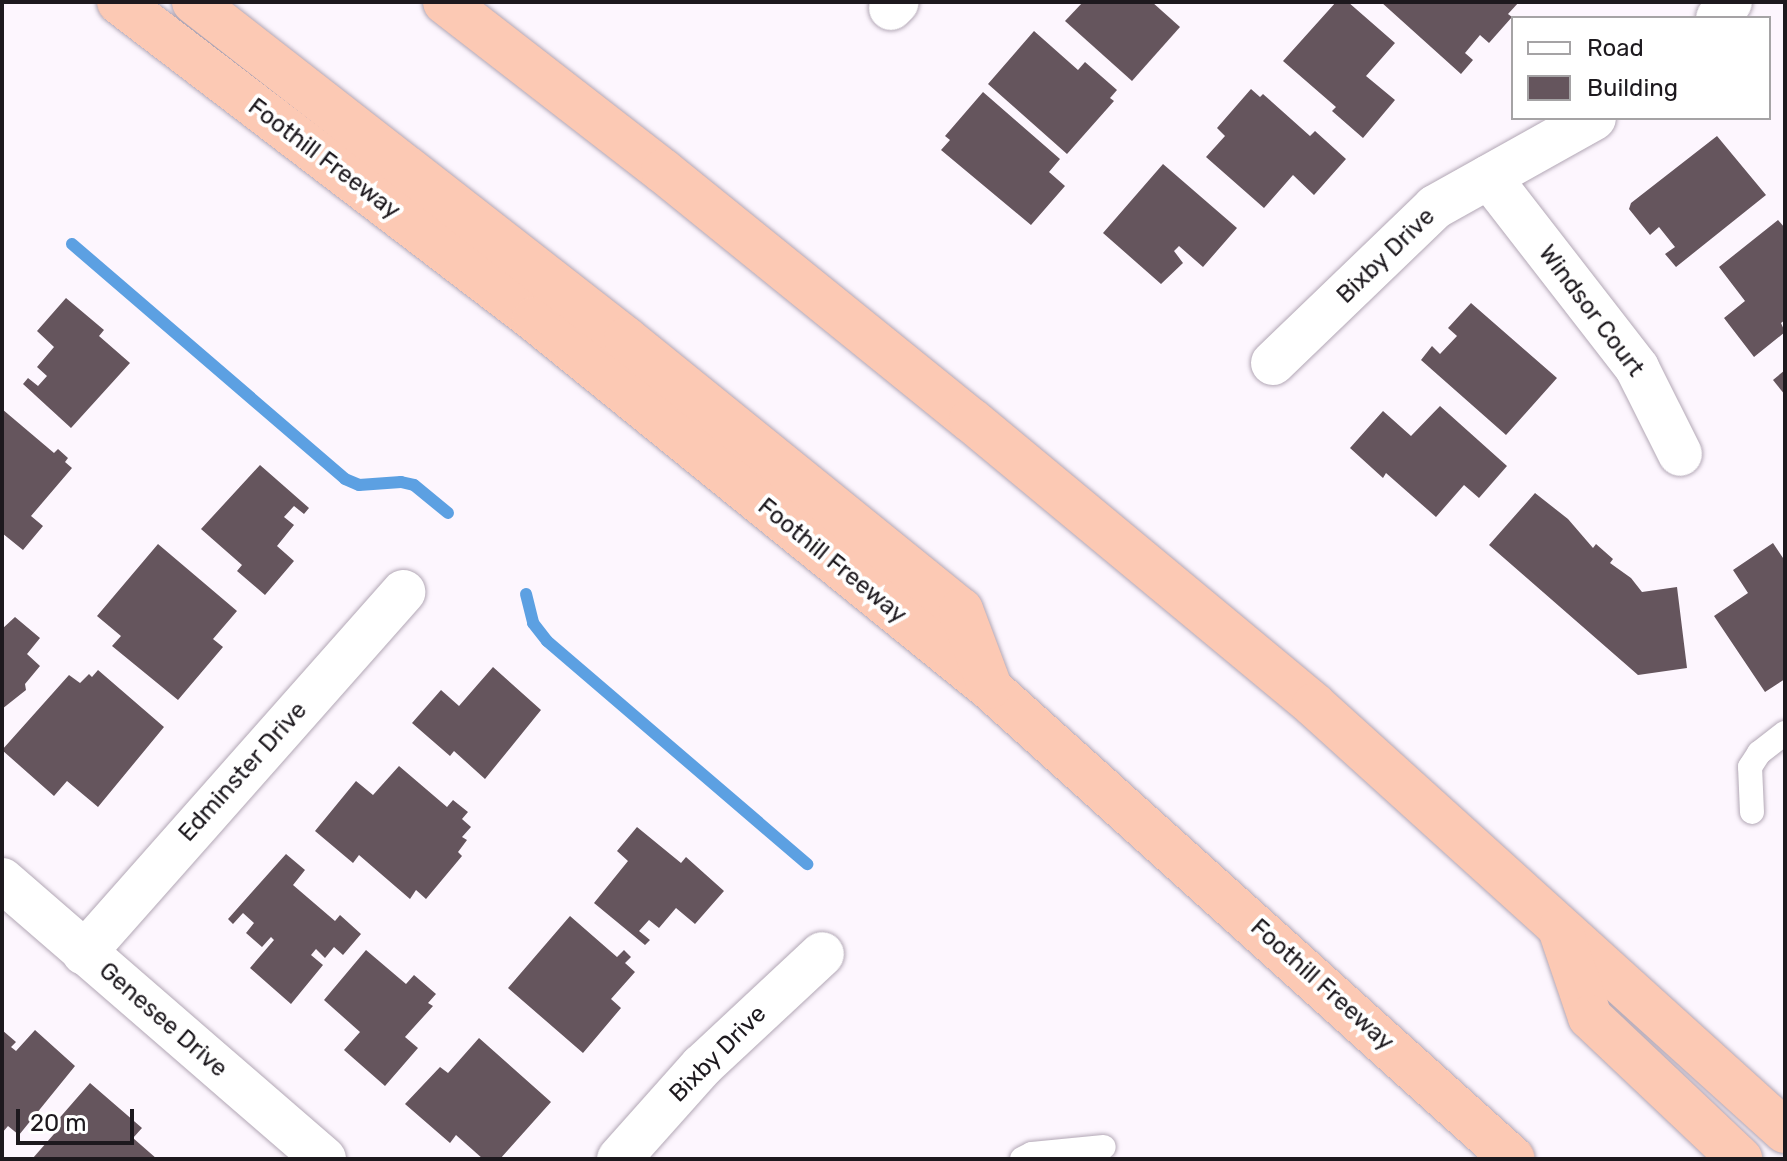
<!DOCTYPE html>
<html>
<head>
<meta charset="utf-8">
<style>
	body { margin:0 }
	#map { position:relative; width:1787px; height:1161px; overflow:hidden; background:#fdf6fe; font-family:Rubik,sans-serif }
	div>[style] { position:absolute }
	.stream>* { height:12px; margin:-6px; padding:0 6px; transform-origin:6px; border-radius:6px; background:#5ca0e2 }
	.building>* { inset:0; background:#65555d }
	.roads { filter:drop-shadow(0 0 2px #b2a7b5) drop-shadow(0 0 2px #b2a7b5) }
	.lane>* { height:24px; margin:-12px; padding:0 12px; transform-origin:12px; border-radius:12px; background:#fff }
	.street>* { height:44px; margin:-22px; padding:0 22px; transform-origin:22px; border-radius:22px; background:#fff }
	.highway>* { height:44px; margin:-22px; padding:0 22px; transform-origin:22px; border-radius:22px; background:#fcc9b4 }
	span { translate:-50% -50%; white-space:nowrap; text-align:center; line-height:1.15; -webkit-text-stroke:8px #fff; paint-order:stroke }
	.street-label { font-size:24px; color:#1d191e }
	.frame { position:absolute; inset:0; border:4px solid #1d191e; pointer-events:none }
	.legend { position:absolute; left:1511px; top:16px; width:260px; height:104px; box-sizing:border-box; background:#fff; border:2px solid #a5a3a5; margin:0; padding:10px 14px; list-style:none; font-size:24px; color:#1d191e }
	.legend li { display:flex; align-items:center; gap:16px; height:40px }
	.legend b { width:40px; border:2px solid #a5a3a5 }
	.scale { position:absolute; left:16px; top:1109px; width:118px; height:36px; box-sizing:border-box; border:4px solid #1d191e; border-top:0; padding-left:10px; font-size:24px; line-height:28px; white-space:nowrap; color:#1d191e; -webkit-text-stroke:6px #fff; paint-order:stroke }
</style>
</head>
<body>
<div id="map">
	<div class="stream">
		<div style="left:72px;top:244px;width:360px;rotate:40.7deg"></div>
		<div style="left:345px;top:479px;width:15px;rotate:23deg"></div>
		<div style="left:359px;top:485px;width:42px;rotate:-4.1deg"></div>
		<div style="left:401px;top:482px;width:13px;rotate:13deg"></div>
		<div style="left:414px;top:485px;width:44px;rotate:39.5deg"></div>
		<div style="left:526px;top:594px;width:30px;rotate:76deg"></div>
		<div style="left:533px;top:623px;width:23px;rotate:52deg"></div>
		<div style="left:547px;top:641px;width:343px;rotate:40.6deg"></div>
	</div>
	<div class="building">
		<div style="clip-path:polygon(1083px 2px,1152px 2px,1180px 27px,1132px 81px,1065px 21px)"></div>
		<div style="clip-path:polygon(1336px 2px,1348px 2px,1395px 43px,1366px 76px,1395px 100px,1363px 138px,1332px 111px,1336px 107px,1283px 61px)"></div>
		<div style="clip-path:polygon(1381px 2px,1519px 2px,1508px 14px,1512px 17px,1489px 43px,1480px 35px,1465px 53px,1473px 60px,1461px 74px)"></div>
		<div style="clip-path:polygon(1034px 31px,1078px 70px,1085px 62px,1117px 90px,1110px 98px,1114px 101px,1067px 154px,988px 84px)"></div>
		<div style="clip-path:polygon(1251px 89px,1260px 97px,1263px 94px,1310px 136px,1315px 131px,1346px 159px,1314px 195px,1293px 175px,1264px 208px,1206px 157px,1225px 136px,1217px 128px)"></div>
		<div style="clip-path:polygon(983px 92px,1060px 159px,1049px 172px,1065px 186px,1031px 225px,941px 150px,950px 140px,945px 136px)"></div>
		<div style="clip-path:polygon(1717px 136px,1766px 195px,1676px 267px,1665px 254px,1675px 247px,1659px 227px,1650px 235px,1629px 209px,1631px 203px)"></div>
		<div style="clip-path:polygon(1163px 164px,1237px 228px,1203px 267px,1179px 246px,1174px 251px,1183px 263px,1161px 284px,1103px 233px)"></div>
		<div style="clip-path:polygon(1778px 220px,1785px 228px,1785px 320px,1781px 323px,1785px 332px,1754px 357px,1724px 318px,1745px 301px,1719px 267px)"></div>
		<div style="clip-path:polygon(66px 298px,104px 330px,99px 336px,130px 363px,71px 428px,23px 384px,28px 378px,38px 386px,47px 376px,37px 367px,54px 347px,37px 331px)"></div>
		<div style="clip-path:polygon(1471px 303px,1557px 378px,1506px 435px,1421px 360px,1432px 346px,1440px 354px,1457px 336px,1448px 328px)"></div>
		<div style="clip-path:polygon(1785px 370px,1785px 395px,1773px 380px)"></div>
		<div style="clip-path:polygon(1440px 406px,1507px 466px,1479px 498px,1464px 485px,1436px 517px,1386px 473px,1383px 478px,1350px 448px,1383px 411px,1411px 436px)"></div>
		<div style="clip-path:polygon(2px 409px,54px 453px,58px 449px,68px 458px,65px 462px,72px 468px,31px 516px,43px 526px,23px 550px,2px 533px)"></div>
		<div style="clip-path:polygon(260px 465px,309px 508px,304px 514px,294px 506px,284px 517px,294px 525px,277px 546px,294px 561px,265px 595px,237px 571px,242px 565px,201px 529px)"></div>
		<div style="clip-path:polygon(1535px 493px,1568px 519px,1593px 548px,1596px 544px,1613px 559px,1610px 563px,1631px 578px,1642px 592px,1677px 587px,1687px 668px,1638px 675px,1489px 545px)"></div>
		<div style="clip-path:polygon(1773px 543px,1785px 561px,1785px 679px,1765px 692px,1714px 616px,1748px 593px,1733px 570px)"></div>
		<div style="clip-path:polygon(158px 544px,237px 611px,213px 639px,223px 647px,178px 700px,112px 646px,121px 636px,97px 616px)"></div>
		<div style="clip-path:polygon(15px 617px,40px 638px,27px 654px,40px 666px,25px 684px,26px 690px,2px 709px,2px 629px)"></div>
		<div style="clip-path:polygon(493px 667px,541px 710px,485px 779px,454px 751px,450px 756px,412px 723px,441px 690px,459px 706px)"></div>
		<div style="clip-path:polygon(98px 670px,164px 727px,98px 807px,67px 781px,54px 796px,2px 750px,69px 675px,80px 683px,89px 674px,92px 677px)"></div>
		<div style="clip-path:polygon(399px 766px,447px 807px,453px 800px,468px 812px,462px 819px,471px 827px,462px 837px,467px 840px,458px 852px,462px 856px,426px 899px,416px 890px,410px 899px,359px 855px,353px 863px,315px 831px,356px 781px,373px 795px)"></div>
		<div style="clip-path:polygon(637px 827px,681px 863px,686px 857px,724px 891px,695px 924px,676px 908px,659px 928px,649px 920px,639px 931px,650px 940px,645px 945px,594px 903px,628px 861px,617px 851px)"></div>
		<div style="clip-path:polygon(286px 854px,305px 870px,293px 885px,335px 921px,340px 915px,361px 934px,343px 955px,334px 947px,325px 958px,316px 949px,311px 955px,323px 965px,291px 1004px,250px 968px,274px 940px,271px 937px,262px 947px,246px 933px,254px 923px,243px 913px,233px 924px,228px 919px)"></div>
		<div style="clip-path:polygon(570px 916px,617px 957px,624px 950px,631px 957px,625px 963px,635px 972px,611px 999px,621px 1008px,583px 1053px,508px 988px)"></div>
		<div style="clip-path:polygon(366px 950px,406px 984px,414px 975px,436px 994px,428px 1003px,433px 1006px,405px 1037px,418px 1048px,385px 1086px,344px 1050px,360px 1032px,324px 1000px)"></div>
		<div style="clip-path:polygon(2px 1030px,16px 1042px,11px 1047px,16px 1051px,35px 1030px,75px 1066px,19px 1135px,8px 1126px,2px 1133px)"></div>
		<div style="clip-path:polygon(479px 1038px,551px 1102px,500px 1159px,483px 1159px,456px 1135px,450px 1143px,405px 1104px,440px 1067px,448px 1073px)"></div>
		<div style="clip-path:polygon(90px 1083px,142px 1128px,133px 1138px,157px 1159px,33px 1158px,61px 1126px,56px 1122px)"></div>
	</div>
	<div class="roads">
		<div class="lane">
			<div style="left:1752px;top:812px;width:45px;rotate:-92.5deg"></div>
			<div style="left:1750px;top:767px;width:17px;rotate:-57deg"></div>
			<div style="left:1759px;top:753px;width:33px;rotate:-38deg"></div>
			<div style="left:1022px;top:1159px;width:11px;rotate:-27deg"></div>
			<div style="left:1032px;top:1154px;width:72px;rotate:-5.6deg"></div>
		</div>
		<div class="street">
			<div style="left:891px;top:8px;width:8px;rotate:-45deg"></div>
			<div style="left:1718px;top:18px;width:20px;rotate:-53deg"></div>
			<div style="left:1489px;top:177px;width:242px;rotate:52.2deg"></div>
			<div style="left:1637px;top:368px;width:96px;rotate:63.4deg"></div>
			<div style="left:1273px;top:363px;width:225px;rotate:-43.9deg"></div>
			<div style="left:1435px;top:207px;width:182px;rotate:-29.2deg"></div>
			<div style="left:2px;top:880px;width:426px;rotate:40.9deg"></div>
			<div style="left:84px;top:953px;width:482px;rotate:-48.5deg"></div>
			<div style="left:619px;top:1159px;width:125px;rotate:-48.3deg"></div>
			<div style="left:702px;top:1066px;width:164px;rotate:-43deg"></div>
		</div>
		<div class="highway">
			<div style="left:119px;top:2px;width:522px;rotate:37.37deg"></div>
			<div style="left:534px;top:319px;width:588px;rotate:38.99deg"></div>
			<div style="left:991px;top:689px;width:702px;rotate:42deg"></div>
			<div style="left:194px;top:2px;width:548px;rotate:37.96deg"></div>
			<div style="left:626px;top:339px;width:431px;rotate:39deg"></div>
			<div style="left:961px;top:610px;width:82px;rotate:69.4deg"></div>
			<div style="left:445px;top:2px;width:276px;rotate:37.8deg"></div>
			<div style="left:663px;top:171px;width:396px;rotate:39deg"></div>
			<div style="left:971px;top:420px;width:446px;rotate:39.7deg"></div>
			<div style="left:1314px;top:705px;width:635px;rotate:42.13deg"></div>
			<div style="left:1560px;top:929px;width:93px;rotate:71.2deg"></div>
			<div style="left:1590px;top:1017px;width:207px;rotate:43.4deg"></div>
		</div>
	</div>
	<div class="street-label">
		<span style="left:324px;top:159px;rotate:37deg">Foothill Freeway</span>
		<span style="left:1386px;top:256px;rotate:-44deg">Bixby Drive</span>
		<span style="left:1591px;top:311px;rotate:53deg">Windsor Court</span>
		<span style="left:832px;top:561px;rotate:39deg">Foothill Freeway</span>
		<span style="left:243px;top:772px;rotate:-48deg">Edminster Drive</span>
		<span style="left:1322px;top:985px;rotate:42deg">Foothill Freeway</span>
		<span style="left:163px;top:1020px;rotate:41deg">Genesee Drive</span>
		<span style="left:718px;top:1054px;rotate:-45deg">Bixby Drive</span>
	</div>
	<div class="frame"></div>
	<ul class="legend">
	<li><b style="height:10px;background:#fff"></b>Road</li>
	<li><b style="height:22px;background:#65555d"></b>Building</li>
	</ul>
	<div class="scale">20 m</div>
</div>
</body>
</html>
